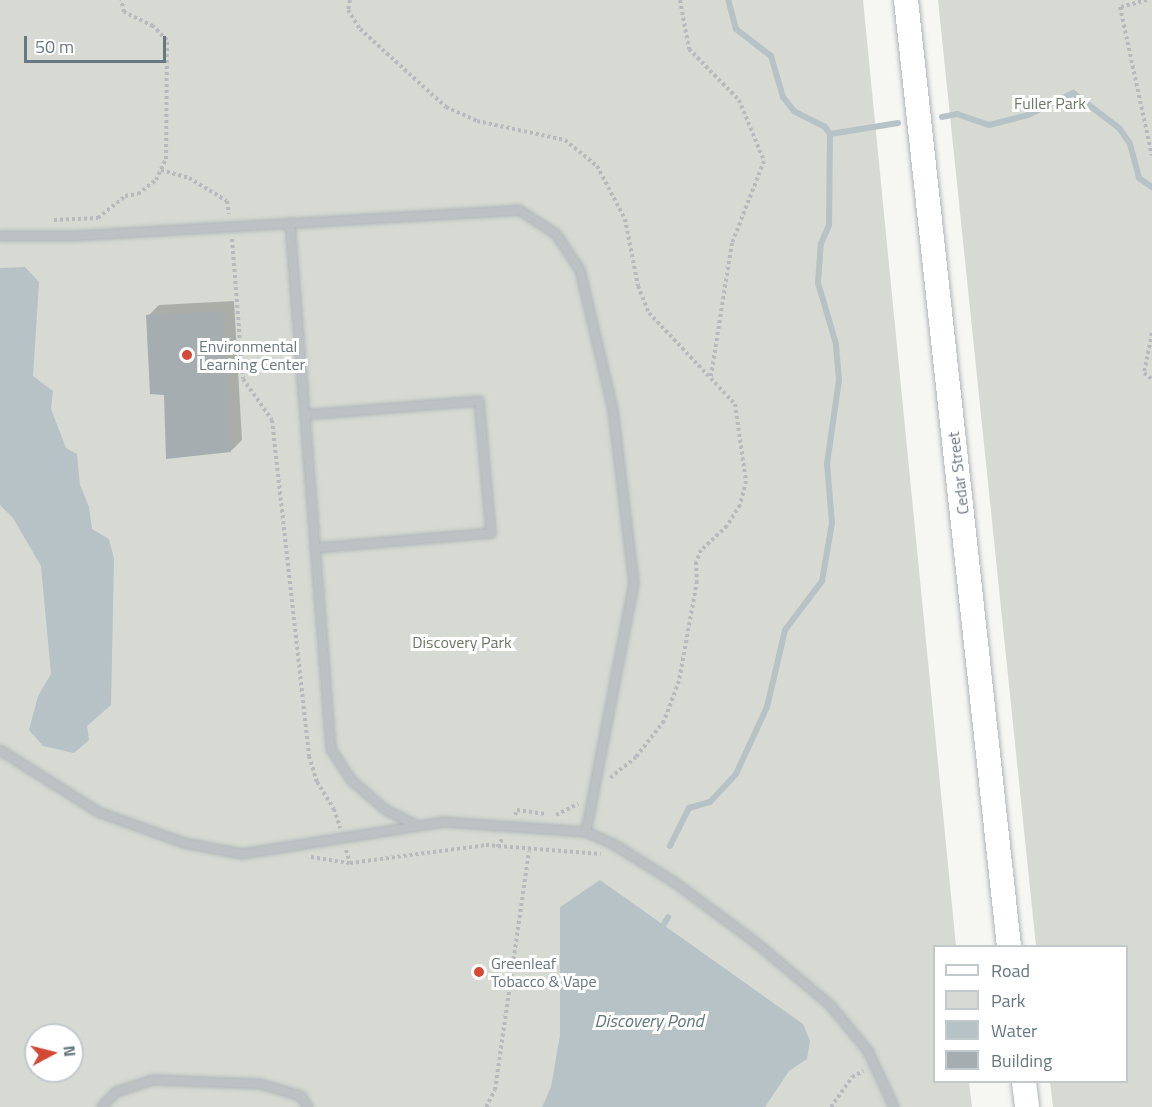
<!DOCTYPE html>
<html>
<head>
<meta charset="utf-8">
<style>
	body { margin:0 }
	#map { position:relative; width:1152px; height:1107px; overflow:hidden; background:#f6f6f3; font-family:"Titillium Web",sans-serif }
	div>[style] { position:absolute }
	.green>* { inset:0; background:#d6dad2 }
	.water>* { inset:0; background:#b6c2c5 }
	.shadow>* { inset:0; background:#0003 }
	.stream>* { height:6px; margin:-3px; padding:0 3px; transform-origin:3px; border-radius:3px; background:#b6c2c5 }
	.building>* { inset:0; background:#a5adb1 }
	.path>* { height:4px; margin-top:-2px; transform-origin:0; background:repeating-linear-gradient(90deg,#b7babc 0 3px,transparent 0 6px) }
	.roads { filter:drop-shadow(0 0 2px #afb5b9) drop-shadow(0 0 2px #afb5b9) }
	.lane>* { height:8px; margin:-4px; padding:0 4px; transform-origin:4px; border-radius:4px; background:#bdc1c4 }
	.secondary>* { height:24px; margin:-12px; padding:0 12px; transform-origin:12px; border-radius:12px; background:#fff }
	.dots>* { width:16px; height:16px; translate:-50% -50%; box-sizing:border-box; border:3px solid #fff; border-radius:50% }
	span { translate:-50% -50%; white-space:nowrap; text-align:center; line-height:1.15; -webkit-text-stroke:6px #fff; paint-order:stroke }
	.park-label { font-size:16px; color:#6c7966 }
	.poi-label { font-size:16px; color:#677881 }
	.left { translate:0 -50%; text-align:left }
	.street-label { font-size:16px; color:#677881 }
	.water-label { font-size:18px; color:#63797e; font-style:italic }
	.legend { position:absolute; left:933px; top:945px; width:195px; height:138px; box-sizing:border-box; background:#fff; border:2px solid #c2c9cd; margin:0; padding:8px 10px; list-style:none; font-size:18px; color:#677881 }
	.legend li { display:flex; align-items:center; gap:12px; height:30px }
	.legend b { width:30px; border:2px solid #c2c9cd }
	.north { position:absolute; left:24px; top:1023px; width:60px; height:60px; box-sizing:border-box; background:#fff; border:2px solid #c2c9cd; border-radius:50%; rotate:83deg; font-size:16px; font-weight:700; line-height:24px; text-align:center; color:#677881 }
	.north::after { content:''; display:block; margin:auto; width:21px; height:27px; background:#d34935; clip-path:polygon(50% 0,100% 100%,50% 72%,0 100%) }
	.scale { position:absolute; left:24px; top:36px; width:142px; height:27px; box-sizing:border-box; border:3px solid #677881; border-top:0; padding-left:8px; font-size:18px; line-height:21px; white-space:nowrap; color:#677881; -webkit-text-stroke:4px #fff; paint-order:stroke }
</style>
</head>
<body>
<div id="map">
	<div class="green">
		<div style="clip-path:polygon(evenodd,0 0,863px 0,956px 946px,934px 946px,934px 1082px,969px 1082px,972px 1107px,0 1107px,0 0,36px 1035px,72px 1035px,72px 1071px,36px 1071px,36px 1035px)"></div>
		<div style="clip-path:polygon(938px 0,1152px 0,1152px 1107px,1053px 1107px,1050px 1082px,1126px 1082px,1126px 946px,1036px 946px)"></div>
	</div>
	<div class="water">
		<div style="clip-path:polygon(25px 267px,39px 282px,33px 376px,53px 391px,51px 409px,66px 448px,77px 454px,80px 485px,89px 507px,92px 529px,109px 539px,114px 559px,111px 705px,87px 726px,89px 740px,74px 753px,43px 746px,29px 730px,38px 696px,51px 674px,41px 566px,13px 518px,0 505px,0 268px)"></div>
		<div style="clip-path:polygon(600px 880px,803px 1024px,810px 1041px,807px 1059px,789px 1071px,765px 1107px,542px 1107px,551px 1087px,560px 1035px,560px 907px)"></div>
	</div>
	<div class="shadow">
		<div style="clip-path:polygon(234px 301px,242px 440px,231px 451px,165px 393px,148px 316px,159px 305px)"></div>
	</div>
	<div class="stream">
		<div style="left:942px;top:117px;width:15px;rotate:-11deg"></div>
		<div style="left:957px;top:114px;width:34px;rotate:19deg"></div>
		<div style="left:989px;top:125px;width:40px;rotate:-14.4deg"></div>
		<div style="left:1028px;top:115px;width:50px;rotate:-26.1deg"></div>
		<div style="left:1073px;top:93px;width:58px;rotate:37.3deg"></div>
		<div style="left:1119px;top:128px;width:19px;rotate:55deg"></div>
		<div style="left:1130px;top:144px;width:35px;rotate:75deg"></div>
		<div style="left:1139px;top:178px;width:16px;rotate:35deg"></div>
		<div style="left:830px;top:134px;width:69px;rotate:-9.2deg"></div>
		<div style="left:670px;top:846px;width:42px;rotate:-63.4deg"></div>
		<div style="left:689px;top:808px;width:22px;rotate:-16deg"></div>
		<div style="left:710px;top:802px;width:38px;rotate:-47deg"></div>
		<div style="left:736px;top:774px;width:74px;rotate:-65.2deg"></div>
		<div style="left:767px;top:707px;width:79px;rotate:-76.8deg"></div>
		<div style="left:785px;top:630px;width:61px;rotate:-52.9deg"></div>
		<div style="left:822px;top:581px;width:59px;rotate:-80.2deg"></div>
		<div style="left:832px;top:523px;width:59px;rotate:-94.8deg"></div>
		<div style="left:827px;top:464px;width:85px;rotate:-81.9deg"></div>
		<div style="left:839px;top:380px;width:36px;rotate:-95deg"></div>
		<div style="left:836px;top:344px;width:64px;rotate:-106.4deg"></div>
		<div style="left:818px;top:283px;width:39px;rotate:-86deg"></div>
		<div style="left:821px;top:244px;width:21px;rotate:-67deg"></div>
		<div style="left:829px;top:225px;width:91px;rotate:-89.4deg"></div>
		<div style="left:830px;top:134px;width:9px;rotate:-126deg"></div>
		<div style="left:825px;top:127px;width:34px;rotate:-153deg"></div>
		<div style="left:795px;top:112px;width:19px;rotate:-129deg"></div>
		<div style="left:783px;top:97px;width:43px;rotate:-106.3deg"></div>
		<div style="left:771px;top:56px;width:44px;rotate:-142.4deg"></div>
		<div style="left:736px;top:29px;width:30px;rotate:-105deg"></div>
		<div style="left:660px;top:931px;width:16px;rotate:-60deg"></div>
	</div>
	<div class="building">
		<div style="clip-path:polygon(223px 311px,231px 452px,166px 459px,164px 395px,150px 394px,146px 315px)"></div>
	</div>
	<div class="path">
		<div style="left:350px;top:0;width:10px;rotate:101deg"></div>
		<div style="left:348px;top:10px;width:22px;rotate:58deg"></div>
		<div style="left:360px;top:29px;width:116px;rotate:42.2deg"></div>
		<div style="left:446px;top:107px;width:34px;rotate:24deg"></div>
		<div style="left:477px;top:121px;width:90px;rotate:12.2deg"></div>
		<div style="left:565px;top:140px;width:41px;rotate:39.1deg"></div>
		<div style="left:597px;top:166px;width:60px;rotate:62.2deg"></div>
		<div style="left:625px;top:219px;width:68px;rotate:79deg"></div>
		<div style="left:638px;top:286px;width:29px;rotate:68deg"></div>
		<div style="left:649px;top:313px;width:125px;rotate:46.6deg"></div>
		<div style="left:735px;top:404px;width:78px;rotate:81.9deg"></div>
		<div style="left:746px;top:481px;width:25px;rotate:104deg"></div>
		<div style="left:740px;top:505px;width:25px;rotate:122deg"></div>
		<div style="left:727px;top:526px;width:35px;rotate:137deg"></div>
		<div style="left:701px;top:550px;width:13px;rotate:113deg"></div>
		<div style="left:696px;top:562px;width:19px;rotate:87deg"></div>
		<div style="left:697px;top:581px;width:102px;rotate:100.2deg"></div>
		<div style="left:679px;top:681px;width:43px;rotate:110.6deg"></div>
		<div style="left:664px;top:721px;width:46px;rotate:127.9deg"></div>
		<div style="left:636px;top:757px;width:33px;rotate:141deg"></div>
		<div style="left:680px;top:0;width:50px;rotate:79.6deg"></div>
		<div style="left:689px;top:49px;width:71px;rotate:45.6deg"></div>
		<div style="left:739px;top:100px;width:66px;rotate:67.7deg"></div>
		<div style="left:764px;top:161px;width:88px;rotate:111.3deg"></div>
		<div style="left:732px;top:243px;width:135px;rotate:99deg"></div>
		<div style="left:1147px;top:0;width:28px;rotate:165deg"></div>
		<div style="left:1120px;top:7px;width:152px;rotate:77.9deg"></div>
		<div style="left:161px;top:170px;width:29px;rotate:16deg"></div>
		<div style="left:189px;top:178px;width:44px;rotate:31.2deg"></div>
		<div style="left:227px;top:201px;width:13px;rotate:81deg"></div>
		<div style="left:54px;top:220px;width:44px;rotate:-2.6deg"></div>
		<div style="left:98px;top:218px;width:35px;rotate:-39deg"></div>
		<div style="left:125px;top:196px;width:13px;rotate:-9deg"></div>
		<div style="left:138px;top:194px;width:23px;rotate:-38deg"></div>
		<div style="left:156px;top:180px;width:23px;rotate:-65deg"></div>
		<div style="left:166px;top:159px;width:119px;rotate:-89.5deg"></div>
		<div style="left:167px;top:40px;width:20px;rotate:-135deg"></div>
		<div style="left:153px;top:26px;width:32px;rotate:-154deg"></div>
		<div style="left:124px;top:12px;width:12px;rotate:-104deg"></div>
		<div style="left:232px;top:239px;width:140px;rotate:85.5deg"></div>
		<div style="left:243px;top:379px;width:50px;rotate:54.7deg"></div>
		<div style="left:272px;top:420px;width:338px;rotate:83.7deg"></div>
		<div style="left:309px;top:756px;width:27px;rotate:73deg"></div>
		<div style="left:317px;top:782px;width:32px;rotate:58deg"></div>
		<div style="left:334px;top:809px;width:20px;rotate:72deg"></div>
		<div style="left:1152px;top:333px;width:41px;rotate:101.3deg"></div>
		<div style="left:1144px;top:373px;width:10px;rotate:37deg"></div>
		<div style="left:515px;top:815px;width:5px;rotate:-68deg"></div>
		<div style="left:517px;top:810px;width:29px;rotate:8deg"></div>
		<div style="left:556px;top:815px;width:25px;rotate:-27deg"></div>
		<div style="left:497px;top:847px;width:11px;rotate:-56deg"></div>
		<div style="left:346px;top:850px;width:14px;rotate:73deg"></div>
		<div style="left:311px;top:857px;width:39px;rotate:9deg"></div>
		<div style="left:350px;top:863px;width:137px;rotate:-7.5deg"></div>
		<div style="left:486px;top:845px;width:115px;rotate:4.5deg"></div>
		<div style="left:486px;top:1107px;width:19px;rotate:-62deg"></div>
		<div style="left:495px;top:1090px;width:241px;rotate:-81.9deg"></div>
		<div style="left:831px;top:1107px;width:37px;rotate:-55deg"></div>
		<div style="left:852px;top:1077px;width:13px;rotate:-27deg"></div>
	</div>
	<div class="roads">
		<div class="lane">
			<div style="left:290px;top:223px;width:528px;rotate:85.54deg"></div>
			<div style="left:331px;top:749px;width:37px;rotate:57deg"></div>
			<div style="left:351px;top:780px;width:46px;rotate:40.6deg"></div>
			<div style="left:386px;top:810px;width:35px;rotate:27deg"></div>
			<div style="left:0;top:236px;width:74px"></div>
			<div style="left:74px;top:236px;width:446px;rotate:-3.3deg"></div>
			<div style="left:519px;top:210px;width:44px;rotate:33deg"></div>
			<div style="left:556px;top:234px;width:43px;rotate:56.3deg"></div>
			<div style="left:580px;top:270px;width:144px;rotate:76.7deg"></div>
			<div style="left:613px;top:410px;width:174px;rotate:83.1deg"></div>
			<div style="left:634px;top:583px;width:254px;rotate:100.9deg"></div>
			<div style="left:305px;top:415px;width:175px;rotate:-4.6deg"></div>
			<div style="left:479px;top:401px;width:133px;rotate:84.8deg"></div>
			<div style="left:491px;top:533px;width:177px;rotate:175.1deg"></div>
			<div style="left:0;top:750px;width:116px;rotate:32.3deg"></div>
			<div style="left:98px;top:812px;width:91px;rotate:19.8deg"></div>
			<div style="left:184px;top:843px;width:59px;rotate:10.7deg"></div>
			<div style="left:242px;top:854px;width:204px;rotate:-9deg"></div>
			<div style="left:443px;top:822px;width:143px;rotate:4deg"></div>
			<div style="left:586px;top:832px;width:30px;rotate:24deg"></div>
			<div style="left:613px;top:844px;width:72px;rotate:31.9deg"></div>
			<div style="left:674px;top:882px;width:101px;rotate:36.5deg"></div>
			<div style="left:755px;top:942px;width:98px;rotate:40deg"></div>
			<div style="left:830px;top:1005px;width:60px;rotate:50.4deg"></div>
			<div style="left:868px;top:1051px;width:62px;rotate:65.1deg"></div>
			<div style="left:102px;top:1107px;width:21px;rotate:-47deg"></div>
			<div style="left:116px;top:1092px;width:40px;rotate:-18deg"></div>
			<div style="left:154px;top:1080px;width:106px;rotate:2.2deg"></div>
			<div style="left:260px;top:1084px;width:43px;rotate:16.3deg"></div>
			<div style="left:301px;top:1096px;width:13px;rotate:58deg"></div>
		</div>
		<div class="secondary">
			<div style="left:906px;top:0;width:952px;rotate:83.79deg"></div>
			<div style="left:1024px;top:1082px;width:25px;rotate:83deg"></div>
		</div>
	</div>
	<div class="dots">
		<div style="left:187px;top:355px;background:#d34935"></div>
		<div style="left:479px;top:972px;background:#d34935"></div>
	</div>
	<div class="park-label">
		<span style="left:1050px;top:103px">Fuller Park</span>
		<span style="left:462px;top:642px">Discovery Park</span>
	</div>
	<div class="poi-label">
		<span class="left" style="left:199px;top:355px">Environmental<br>Learning Center</span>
		<span class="left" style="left:491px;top:972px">Greenleaf<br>Tobacco &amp; Vape</span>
	</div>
	<div class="street-label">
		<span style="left:958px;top:473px;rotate:-97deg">Cedar Street</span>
	</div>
	<div class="water-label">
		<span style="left:649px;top:1021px">Discovery Pond</span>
	</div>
	<ul class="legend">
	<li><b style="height:8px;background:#fff"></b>Road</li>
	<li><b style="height:16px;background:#d6dad2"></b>Park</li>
	<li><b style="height:16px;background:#b6c2c5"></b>Water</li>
	<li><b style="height:16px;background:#a5adb1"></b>Building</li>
	</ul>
	<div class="north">N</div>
	<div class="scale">50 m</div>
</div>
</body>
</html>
